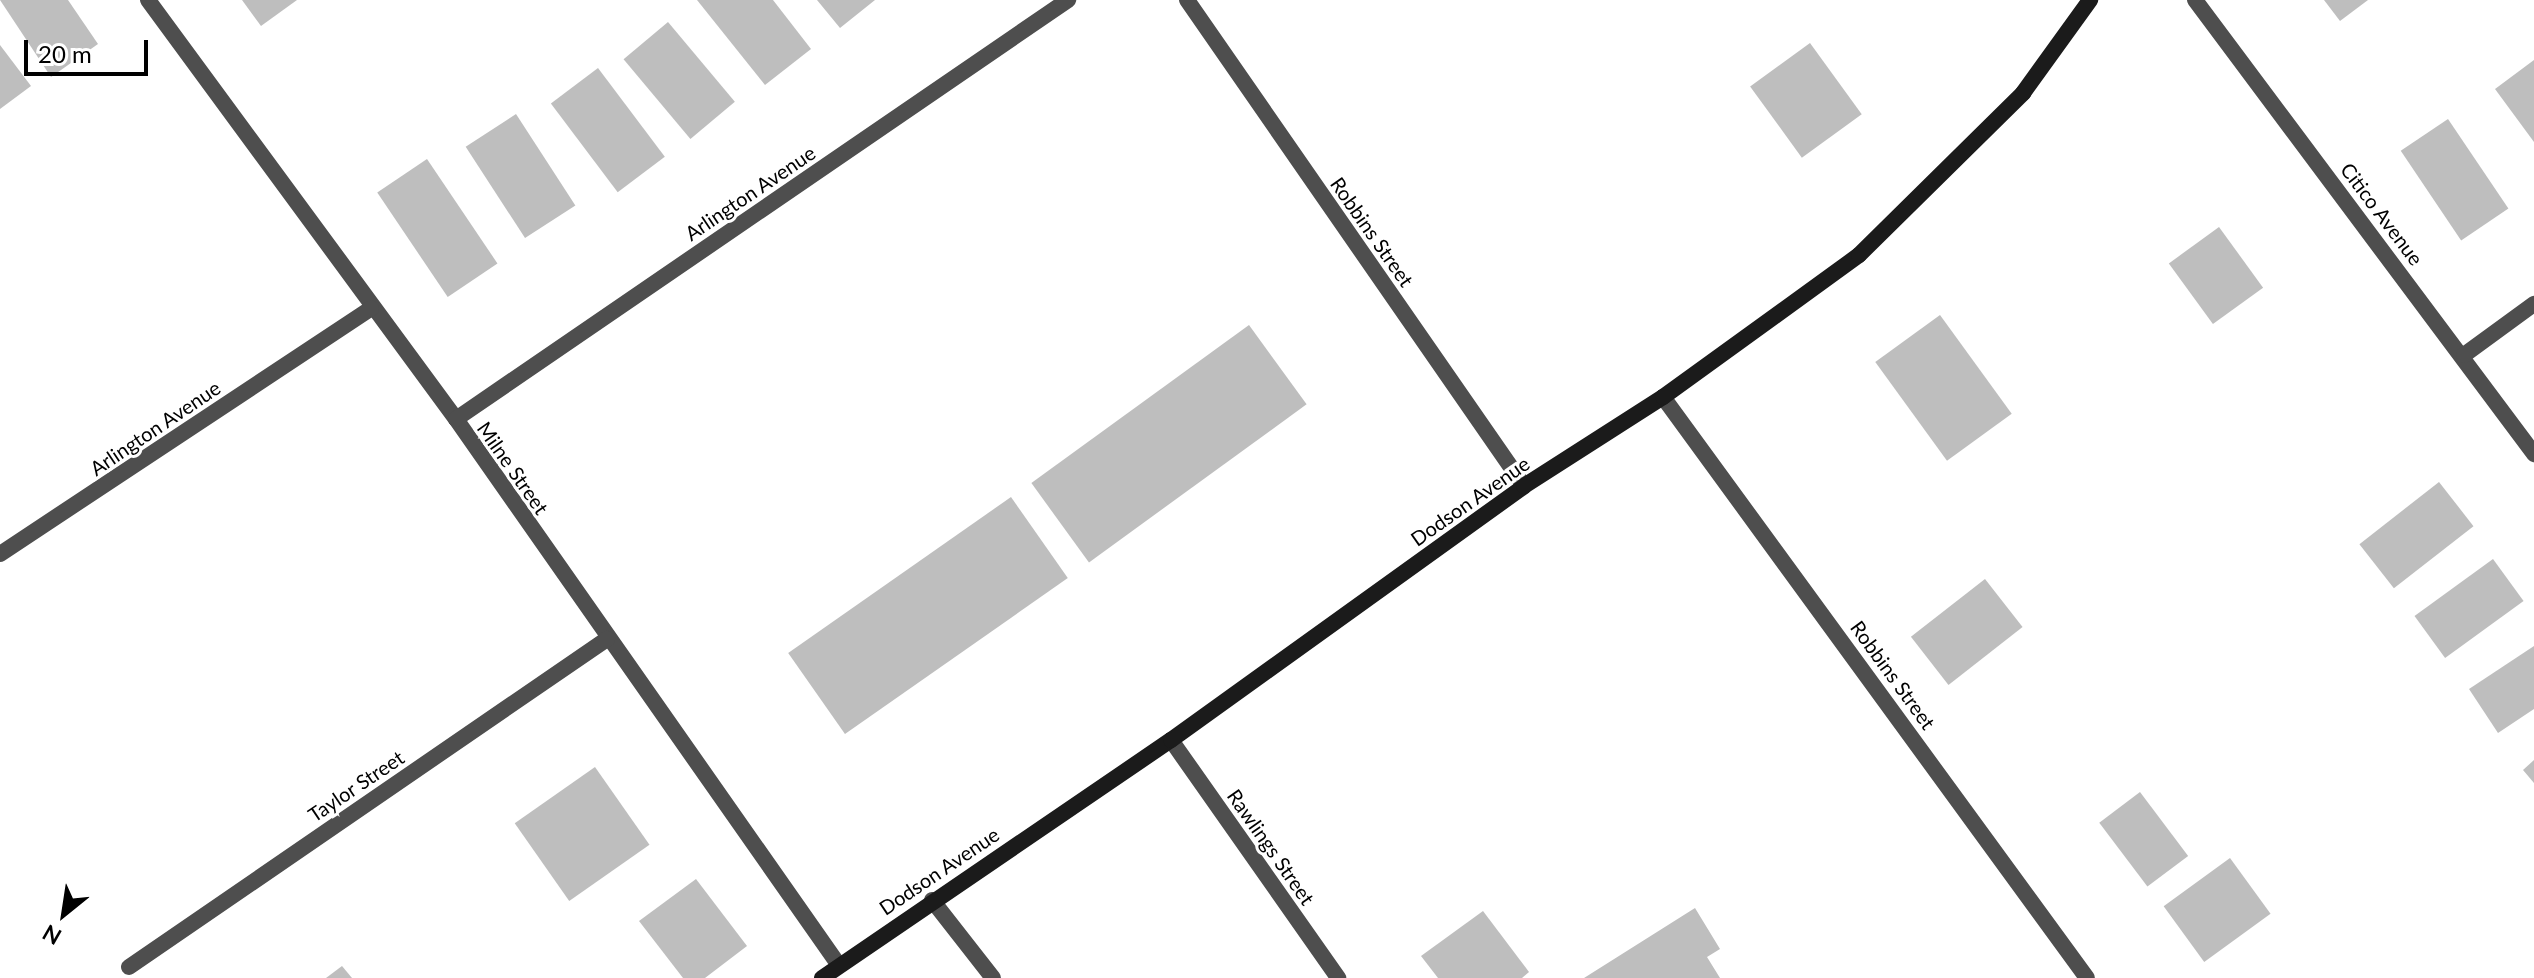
<!DOCTYPE html>
<html>
<head>
<meta charset="utf-8">
<style>
	body { margin:0 }
	#map { position:relative; width:2534px; height:978px; overflow:hidden; background:#fff; font-family:Lato,sans-serif }
	div>[style] { position:absolute }
	.building>* { inset:0; background:#bebebe; transform-origin:0 0 }
	.service>* { height:16px; margin:-8px; padding:0 8px; transform-origin:8px; border-radius:8px; background:#4e4e4e }
	.minor>* { height:16px; margin:-8px; padding:0 8px; transform-origin:8px; border-radius:8px; background:#4e4e4e }
	.secondary>* { height:16px; margin:-8px; padding:0 8px; transform-origin:8px; border-radius:8px; background:#1b1b1b }
	span { translate:-50% -50%; white-space:nowrap; text-align:center; line-height:1.15; -webkit-text-stroke:6px #fff; paint-order:stroke }
	.street-label { font-size:20px; color:#000 }
	.north { position:absolute; left:24px; top:874px; width:80px; height:80px; -webkit-text-stroke:6px #fff; paint-order:stroke; rotate:210deg; font-size:22px; font-weight:700; line-height:32px; text-align:center; color:#000 }
	.north::after { content:''; display:block; margin:auto; width:28px; height:36px; background:#000; clip-path:polygon(50% 0,100% 100%,50% 72%,0 100%) }
	.scale { position:absolute; left:24px; top:40px; width:124px; height:36px; box-sizing:border-box; border:4px solid #000; border-top:0; padding-left:10px; font-size:24px; line-height:28px; white-space:nowrap; color:#000; -webkit-text-stroke:6px #fff; paint-order:stroke }
</style>
</head>
<body>
<div id="map">
	<div class="building">
		<div style="clip-path:polygon(0 0,68px 0,98px 44px,51px 77px)"></div>
		<div style="clip-path:polygon(242px 0,297px 0,261px 26px)"></div>
		<div style="clip-path:polygon(697px 0,773px 0,811px 49px,765px 85px)"></div>
		<div style="clip-path:polygon(817px 0,875px 0,840px 28px)"></div>
		<div style="clip-path:polygon(2324px 0,2368px 0,2340px 21px)"></div>
		<div style="left:668px;top:22px;width:104px;height:58px;rotate:50deg"></div>
		<div style="left:1810px;top:43px;width:88px;height:74px;rotate:54deg"></div>
		<div style="clip-path:polygon(0 45px,31px 86px,0 109px)"></div>
		<div style="clip-path:polygon(2534px 60px,2534px 142px,2495px 89px)"></div>
		<div style="left:598px;top:68px;width:111px;height:59px;rotate:53deg"></div>
		<div style="left:516px;top:114px;width:109px;height:60px;rotate:57deg"></div>
		<div style="left:2448px;top:119px;width:108px;height:57px;rotate:56deg"></div>
		<div style="left:427px;top:159px;width:126px;height:60px;rotate:56deg"></div>
		<div style="left:2219px;top:227px;width:75px;height:62px;rotate:54deg"></div>
		<div style="left:1940px;top:315px;width:122px;height:80px;rotate:54deg"></div>
		<div style="left:1249px;top:325px;width:98px;height:269px;rotate:54deg"></div>
		<div style="left:2439px;top:482px;width:56px;height:101px;rotate:52deg"></div>
		<div style="left:1011px;top:497px;width:99px;height:272px;rotate:55deg"></div>
		<div style="left:2493px;top:559px;width:52px;height:97px;rotate:54deg"></div>
		<div style="left:1985px;top:579px;width:61px;height:94px;rotate:52deg"></div>
		<div style="clip-path:polygon(2534px 646px,2534px 709px,2498px 733px,2469px 689px)"></div>
		<div style="clip-path:polygon(2534px 760px,2534px 783px,2523px 770px)"></div>
		<div style="left:595px;top:767px;width:95px;height:98px;rotate:55deg"></div>
		<div style="left:2140px;top:792px;width:80px;height:51px;rotate:53deg"></div>
		<div style="left:2230px;top:858px;width:69px;height:82px;rotate:54deg"></div>
		<div style="clip-path:polygon(696px 879px,747px 946px,705px 978px,683px 978px,639px 921px)"></div>
		<div style="clip-path:polygon(1695px 908px,1720px 949px,1707px 957px,1720px 978px,1584px 978px)"></div>
		<div style="clip-path:polygon(1483px 911px,1529px 972px,1522px 978px,1438px 978px,1421px 956px)"></div>
		<div style="clip-path:polygon(342px 966px,352px 978px,326px 978px)"></div>
	</div>
	<div class="service">
		<div style="left:932px;top:900px;width:99px;rotate:52deg"></div>
	</div>
	<div class="minor">
		<div style="left:148px;top:0;width:520px;rotate:53.68deg"></div>
		<div style="left:456px;top:419px;width:666px;rotate:54.97deg"></div>
		<div style="left:1187px;top:0;width:591px;rotate:55.26deg"></div>
		<div style="left:2195px;top:0;width:567px;rotate:53.25deg"></div>
		<div style="left:2464px;top:355px;width:87px;rotate:-36.1deg"></div>
		<div style="left:1663px;top:397px;width:719px;rotate:53.88deg"></div>
		<div style="left:456px;top:419px;width:742px;rotate:-34.4deg"></div>
		<div style="left:0;top:554px;width:445px;rotate:-33.5deg"></div>
		<div style="left:1171px;top:740px;width:291px;rotate:54.9deg"></div>
		<div style="left:129px;top:967px;width:580px;rotate:-34.46deg"></div>
	</div>
	<div class="secondary">
		<div style="left:822px;top:978px;width:422px;rotate:-34.3deg"></div>
		<div style="left:1171px;top:740px;width:435px;rotate:-35.7deg"></div>
		<div style="left:1524px;top:486px;width:165px;rotate:-32.6deg"></div>
		<div style="left:1663px;top:397px;width:242px;rotate:-35.9deg"></div>
		<div style="left:1859px;top:255px;width:231px;rotate:-44.6deg"></div>
		<div style="left:2023px;top:93px;width:115px;rotate:-54.2deg"></div>
	</div>
	<div class="street-label">
		<span style="left:750px;top:193px;rotate:-34deg">Arlington Avenue</span>
		<span style="left:2382px;top:214px;rotate:53deg">Citico Avenue</span>
		<span style="left:1372px;top:232px;rotate:55deg">Robbins Street</span>
		<span style="left:155px;top:428px;rotate:-34deg">Arlington Avenue</span>
		<span style="left:513px;top:468px;rotate:55deg">Milne Street</span>
		<span style="left:1470px;top:501px;rotate:-35deg">Dodson Avenue</span>
		<span style="left:1893px;top:675px;rotate:54deg">Robbins Street</span>
		<span style="left:356px;top:786px;rotate:-34deg">Taylor Street</span>
		<span style="left:1271px;top:847px;rotate:55deg">Rawlings Street</span>
		<span style="left:939px;top:871px;rotate:-34deg">Dodson Avenue</span>
	</div>
	<div class="north">N</div>
	<div class="scale">20 m</div>
</div>
</body>
</html>
